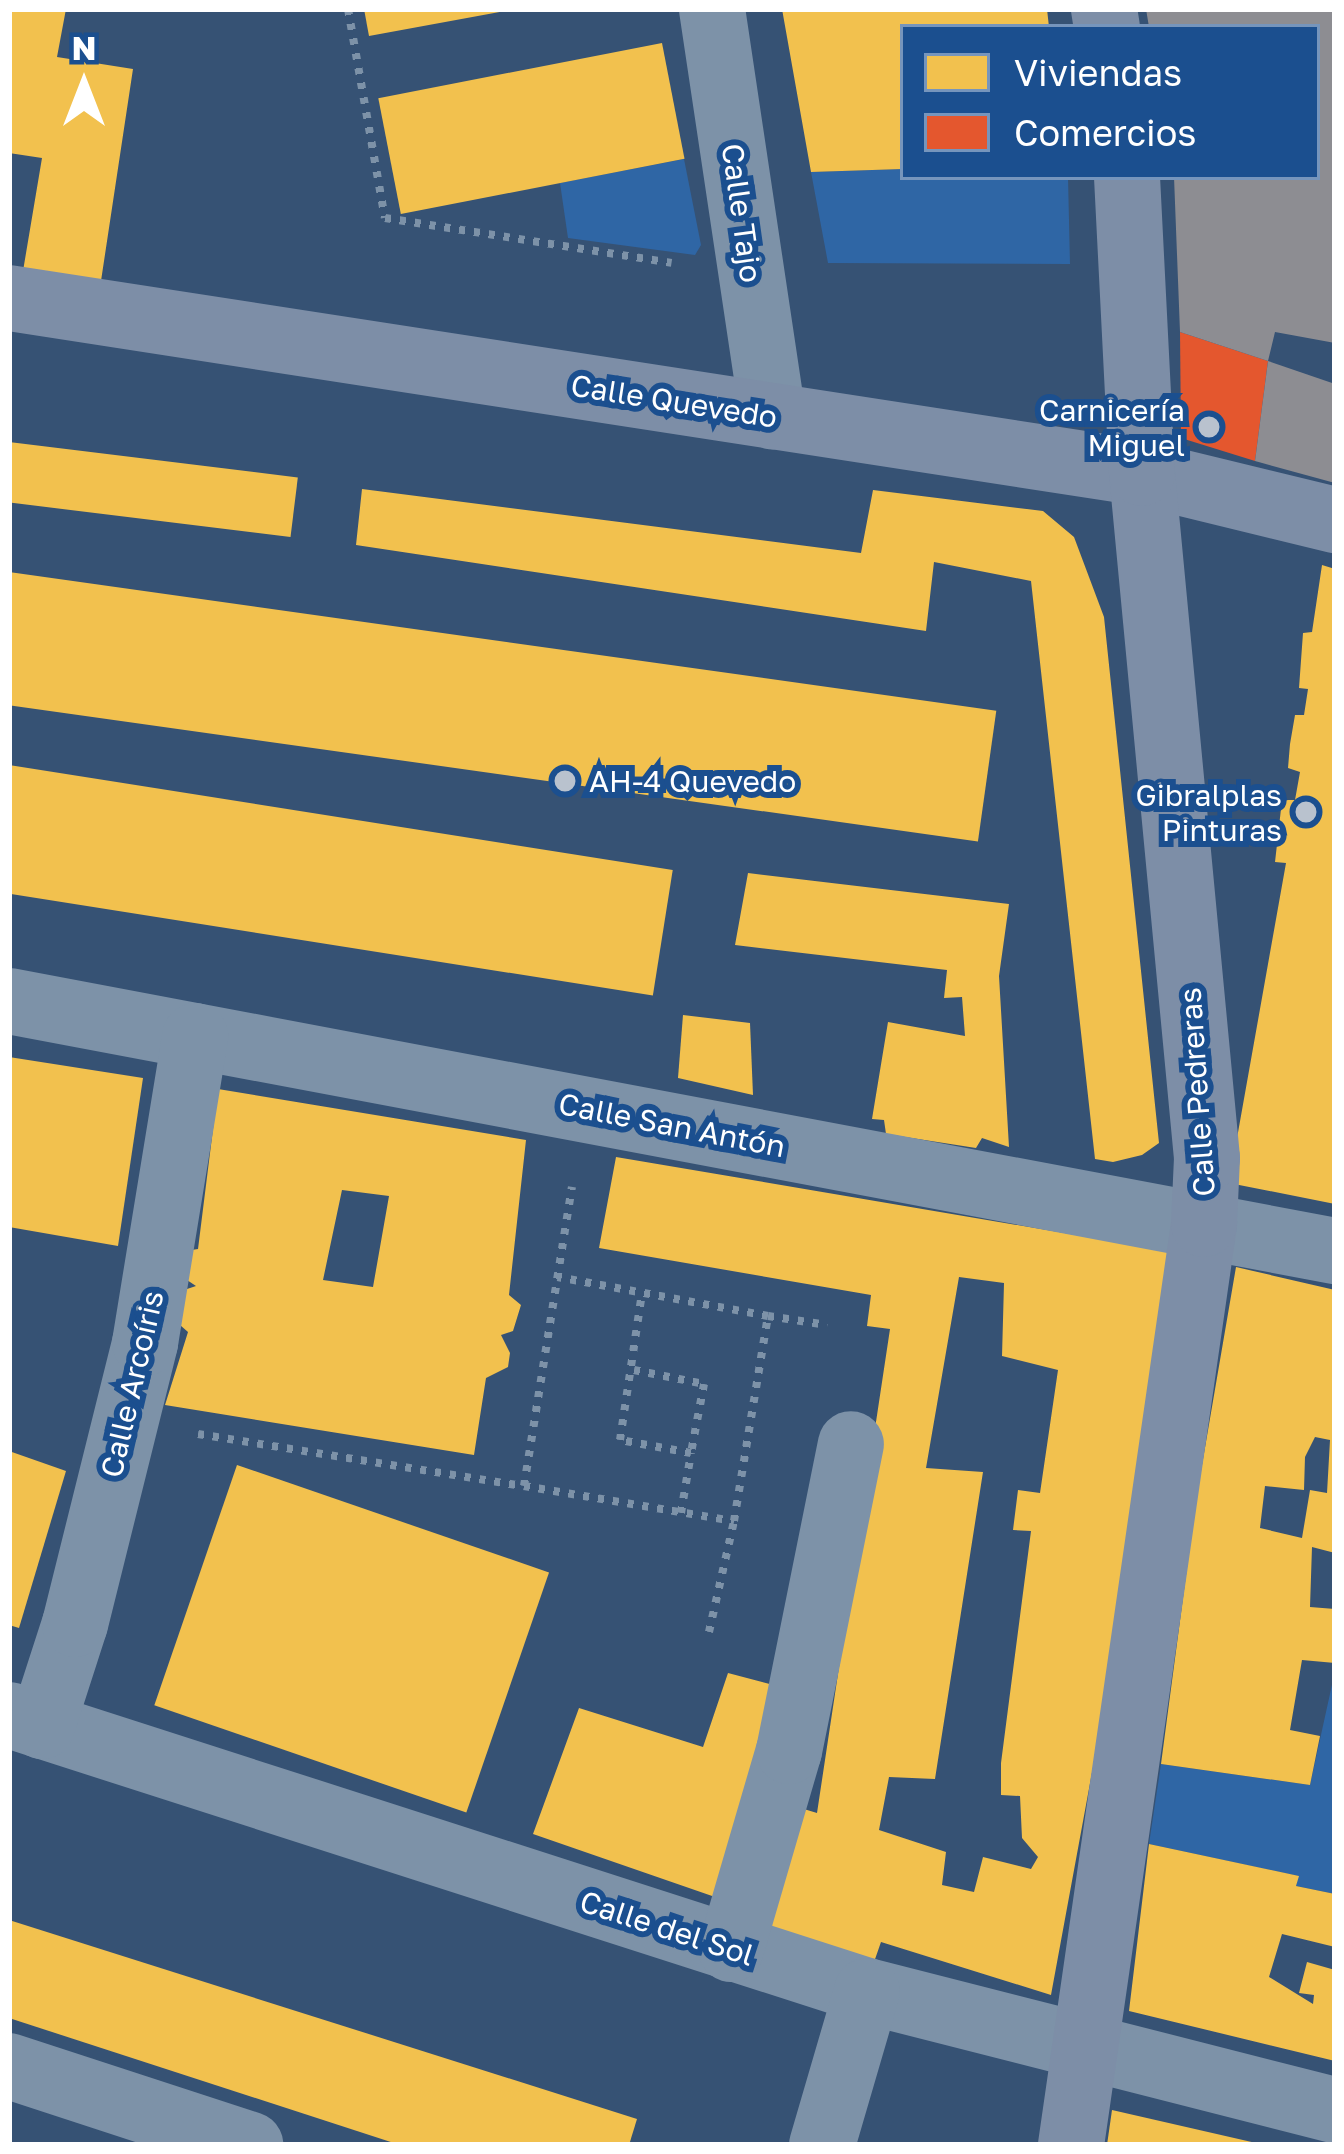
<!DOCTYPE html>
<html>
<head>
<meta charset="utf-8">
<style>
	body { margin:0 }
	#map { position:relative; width:1344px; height:2154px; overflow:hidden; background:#365274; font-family:"Golos Text",sans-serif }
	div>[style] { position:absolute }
	.green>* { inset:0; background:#2f66a5 }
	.homes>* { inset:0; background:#f2c14e; transform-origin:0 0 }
	.shops>* { inset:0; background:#e4572e }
	.industry>* { inset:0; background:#8d8d92 }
	.path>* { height:8px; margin-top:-4px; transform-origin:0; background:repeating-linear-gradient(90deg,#7d92a8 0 6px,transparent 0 15px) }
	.minor>* { height:66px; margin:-33px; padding:0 33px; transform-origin:33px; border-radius:33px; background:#7d92a8 }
	.major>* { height:66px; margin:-33px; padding:0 33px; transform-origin:33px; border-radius:33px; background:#7d8ea7 }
	.dots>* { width:33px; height:33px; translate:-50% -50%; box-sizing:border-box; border:6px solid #1b4f8f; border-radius:50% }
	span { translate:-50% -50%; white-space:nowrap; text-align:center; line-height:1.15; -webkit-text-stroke:12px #1b4f8f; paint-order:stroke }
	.street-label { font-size:30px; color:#fff }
	.poi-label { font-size:30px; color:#fff }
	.right { translate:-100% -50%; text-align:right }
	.left { translate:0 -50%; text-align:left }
	.frame { position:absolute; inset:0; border:12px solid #fff; pointer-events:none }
	.legend { position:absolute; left:900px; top:24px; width:420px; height:156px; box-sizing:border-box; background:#1b4f8f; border:3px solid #7695bc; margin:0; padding:15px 21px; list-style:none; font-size:36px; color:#fff }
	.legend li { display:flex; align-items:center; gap:24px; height:60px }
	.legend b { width:60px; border:3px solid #7695bc }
	.north { position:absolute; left:24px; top:24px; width:120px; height:120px; -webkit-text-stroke:9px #1b4f8f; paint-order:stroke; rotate:0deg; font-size:33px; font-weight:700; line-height:48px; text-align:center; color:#fff }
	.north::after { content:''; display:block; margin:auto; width:42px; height:54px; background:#fff; clip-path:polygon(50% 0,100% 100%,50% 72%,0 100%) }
</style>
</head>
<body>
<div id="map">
	<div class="green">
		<div style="clip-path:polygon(684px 159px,701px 245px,695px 255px,568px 238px,560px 183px)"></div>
		<div style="clip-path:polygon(903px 169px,903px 177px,1068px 177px,1070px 264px,828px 263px,811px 172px)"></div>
		<div style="clip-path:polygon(1335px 1671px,1335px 1894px,1296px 1886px,1298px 1876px,1149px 1844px,1161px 1764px,1310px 1785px)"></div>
	</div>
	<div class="homes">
		<div style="clip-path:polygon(9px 9px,66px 9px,57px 57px,133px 69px,101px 281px,23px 271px,42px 158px,9px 153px)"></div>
		<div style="clip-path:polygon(364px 9px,505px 9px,505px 11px,369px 36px)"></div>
		<div style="clip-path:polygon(782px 9px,1047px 9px,1049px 27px,903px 27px,903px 169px,811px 172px)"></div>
		<div style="left:662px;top:43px;width:118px;height:289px;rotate:79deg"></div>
		<div style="left:9px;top:442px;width:291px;height:60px;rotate:7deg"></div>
		<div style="clip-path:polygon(362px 489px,861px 553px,873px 490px,1043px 511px,1074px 537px,1104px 617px,1159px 1143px,1142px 1155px,1113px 1162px,1095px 1159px,1031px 581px,934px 562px,926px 631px,356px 545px)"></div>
		<div style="clip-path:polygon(1322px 565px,1335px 569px,1335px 1204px,1229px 1183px,1286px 863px,1275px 862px,1282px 800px,1295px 800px,1300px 772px,1288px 768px,1290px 744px,1295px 715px,1304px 715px,1308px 689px,1299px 688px,1303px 633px,1312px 632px)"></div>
		<div style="left:9px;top:572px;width:997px;height:132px;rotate:8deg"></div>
		<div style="left:9px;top:765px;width:672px;height:127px;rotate:9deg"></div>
		<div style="clip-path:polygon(748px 873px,1009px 904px,999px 976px,1009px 1147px,982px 1138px,976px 1148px,886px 1134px,884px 1120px,872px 1119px,888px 1022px,965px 1036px,962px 997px,944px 998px,947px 970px,735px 945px)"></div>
		<div style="clip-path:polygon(683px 1015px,750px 1023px,753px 1095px,678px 1078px)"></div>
		<div style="clip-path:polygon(9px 1057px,143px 1078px,118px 1246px,9px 1227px)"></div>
		<div style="clip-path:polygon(evenodd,218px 1089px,526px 1140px,509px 1295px,521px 1305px,513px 1331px,501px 1335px,510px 1353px,508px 1367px,486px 1378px,474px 1455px,165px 1405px,188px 1332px,164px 1311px,169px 1295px,196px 1286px,178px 1274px,185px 1251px,198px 1249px,218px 1089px,342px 1190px,389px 1196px,373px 1287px,323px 1280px,342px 1190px)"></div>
		<div style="clip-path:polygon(evenodd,616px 1157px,1170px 1251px,1093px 1767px,1051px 1995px,881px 1942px,873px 1965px,756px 1931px,794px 1806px,817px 1813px,890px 1329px,867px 1326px,871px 1295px,599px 1248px,616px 1157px,959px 1277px,1004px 1283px,1002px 1356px,1058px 1370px,1040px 1493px,1018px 1490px,1013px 1530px,1031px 1531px,1001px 1763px,1001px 1795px,1020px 1796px,1022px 1838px,1038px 1857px,1031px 1869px,983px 1857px,974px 1892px,942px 1885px,946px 1852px,879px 1830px,889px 1777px,935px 1779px,983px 1472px,926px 1468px,959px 1277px)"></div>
		<div style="clip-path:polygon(evenodd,1236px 1267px,1335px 1290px,1335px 1553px,1312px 1547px,1310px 1607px,1335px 1609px,1335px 1663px,1302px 1660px,1290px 1730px,1320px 1736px,1310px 1785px,1161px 1764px,1196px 1500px,1236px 1267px,1315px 1437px,1330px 1440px,1327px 1493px,1310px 1490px,1302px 1538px,1260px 1528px,1265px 1486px,1304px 1490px,1305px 1457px,1315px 1437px)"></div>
		<div style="clip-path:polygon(9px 1451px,66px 1471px,19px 1628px,9px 1625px)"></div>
		<div style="left:237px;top:1465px;width:330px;height:254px;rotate:19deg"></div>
		<div style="clip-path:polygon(728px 1673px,781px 1687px,715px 1897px,533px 1834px,579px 1708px,703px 1747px)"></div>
		<div style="clip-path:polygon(1149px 1844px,1299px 1876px,1296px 1886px,1335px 1894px,1335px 1947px,1282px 1934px,1269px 1977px,1313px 2004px,1314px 1995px,1299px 1993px,1307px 1962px,1335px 1970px,1335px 2061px,1129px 2011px)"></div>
		<div style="clip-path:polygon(9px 1920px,637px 2119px,629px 2145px,400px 2145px,9px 2018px)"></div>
		<div style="clip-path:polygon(1112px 2110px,1256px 2143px,1256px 2145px,1107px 2145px)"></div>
	</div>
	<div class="shops">
		<div style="clip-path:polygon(1180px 332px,1268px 361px,1255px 461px,1181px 438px)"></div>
	</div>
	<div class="industry">
		<div style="clip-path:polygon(1146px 9px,1335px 9px,1335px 343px,1275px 332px,1268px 361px,1180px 332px,1174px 177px,1317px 177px,1317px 27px,1149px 27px)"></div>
		<div style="clip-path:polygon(1268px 361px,1335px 384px,1335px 483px,1255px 461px)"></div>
	</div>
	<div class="path">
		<div style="left:348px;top:9px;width:212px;rotate:80deg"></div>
		<div style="left:385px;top:218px;width:290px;rotate:8.9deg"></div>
		<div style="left:768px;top:1316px;width:60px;rotate:8.7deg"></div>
		<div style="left:634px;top:1370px;width:71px;rotate:11.3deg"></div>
		<div style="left:704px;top:1384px;width:70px;rotate:100.7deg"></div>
		<div style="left:691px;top:1453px;width:72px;rotate:-169.6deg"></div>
		<div style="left:620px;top:1440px;width:149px;rotate:-81.5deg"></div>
		<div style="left:198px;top:1434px;width:330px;rotate:9.1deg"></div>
		<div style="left:524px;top:1486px;width:303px;rotate:-80.9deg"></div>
		<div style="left:524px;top:1486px;width:213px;rotate:9.5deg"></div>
		<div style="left:734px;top:1521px;width:208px;rotate:-80.6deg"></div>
		<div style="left:768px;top:1316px;width:214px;rotate:-169.5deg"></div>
		<div style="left:681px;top:1513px;width:61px;rotate:-80.5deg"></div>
		<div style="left:709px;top:1632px;width:114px;rotate:-77.3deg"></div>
	</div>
	<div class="minor">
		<div style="left:712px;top:9px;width:412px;rotate:81.5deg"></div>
		<div style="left:9px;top:1001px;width:1349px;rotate:10.68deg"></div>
		<div style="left:9px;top:1715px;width:901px;rotate:17.83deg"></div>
		<div style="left:867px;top:1991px;width:483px;rotate:14.3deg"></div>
		<div style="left:42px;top:1726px;width:107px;rotate:-72.1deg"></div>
		<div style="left:75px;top:1624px;width:290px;rotate:-76deg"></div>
		<div style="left:145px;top:1343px;width:311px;rotate:-80.7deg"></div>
		<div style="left:731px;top:1949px;width:206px;rotate:-73.7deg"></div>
		<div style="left:789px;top:1751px;width:313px;rotate:-78.6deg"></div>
		<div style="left:9px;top:2066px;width:254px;rotate:18.1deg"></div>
		<div style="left:822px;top:2145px;width:160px;rotate:-73.7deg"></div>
	</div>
	<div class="major">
		<div style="left:1104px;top:9px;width:18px;rotate:81deg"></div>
		<div style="left:9px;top:298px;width:1146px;rotate:8.78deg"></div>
		<div style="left:1142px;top:473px;width:199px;rotate:13.7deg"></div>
		<div style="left:1071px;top:2145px;width:931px;rotate:-81.78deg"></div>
		<div style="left:1204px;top:1224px;width:66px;rotate:-87.4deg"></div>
		<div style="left:1207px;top:1158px;width:688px;rotate:-95.42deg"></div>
		<div style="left:1142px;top:473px;width:296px;rotate:-92.9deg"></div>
	</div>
	<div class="dots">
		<div style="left:1209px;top:427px;background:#b9c2ce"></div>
		<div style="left:565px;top:781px;background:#b9c2ce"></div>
		<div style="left:1306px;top:812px;background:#b9c2ce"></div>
	</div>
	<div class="street-label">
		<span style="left:742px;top:213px;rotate:82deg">Calle Tajo</span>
		<span style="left:674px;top:401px;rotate:9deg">Calle Quevedo</span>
		<span style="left:1197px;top:1092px;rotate:-94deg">Calle Pedreras</span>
		<span style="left:672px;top:1125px;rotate:11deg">Calle San Antón</span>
		<span style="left:132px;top:1384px;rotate:-77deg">Calle Arcoíris</span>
		<span style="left:667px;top:1928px;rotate:18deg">Calle del Sol</span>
	</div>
	<div class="poi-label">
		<span class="right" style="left:1185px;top:427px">Carnicería<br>Miguel</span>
		<span class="left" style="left:589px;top:781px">AH-4 Quevedo</span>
		<span class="right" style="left:1282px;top:812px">Gibralplas<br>Pinturas</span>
	</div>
	<div class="frame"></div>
	<ul class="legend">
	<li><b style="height:33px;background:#f2c14e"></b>Viviendas</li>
	<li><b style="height:33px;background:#e4572e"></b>Comercios</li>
	</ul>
	<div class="north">N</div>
</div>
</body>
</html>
